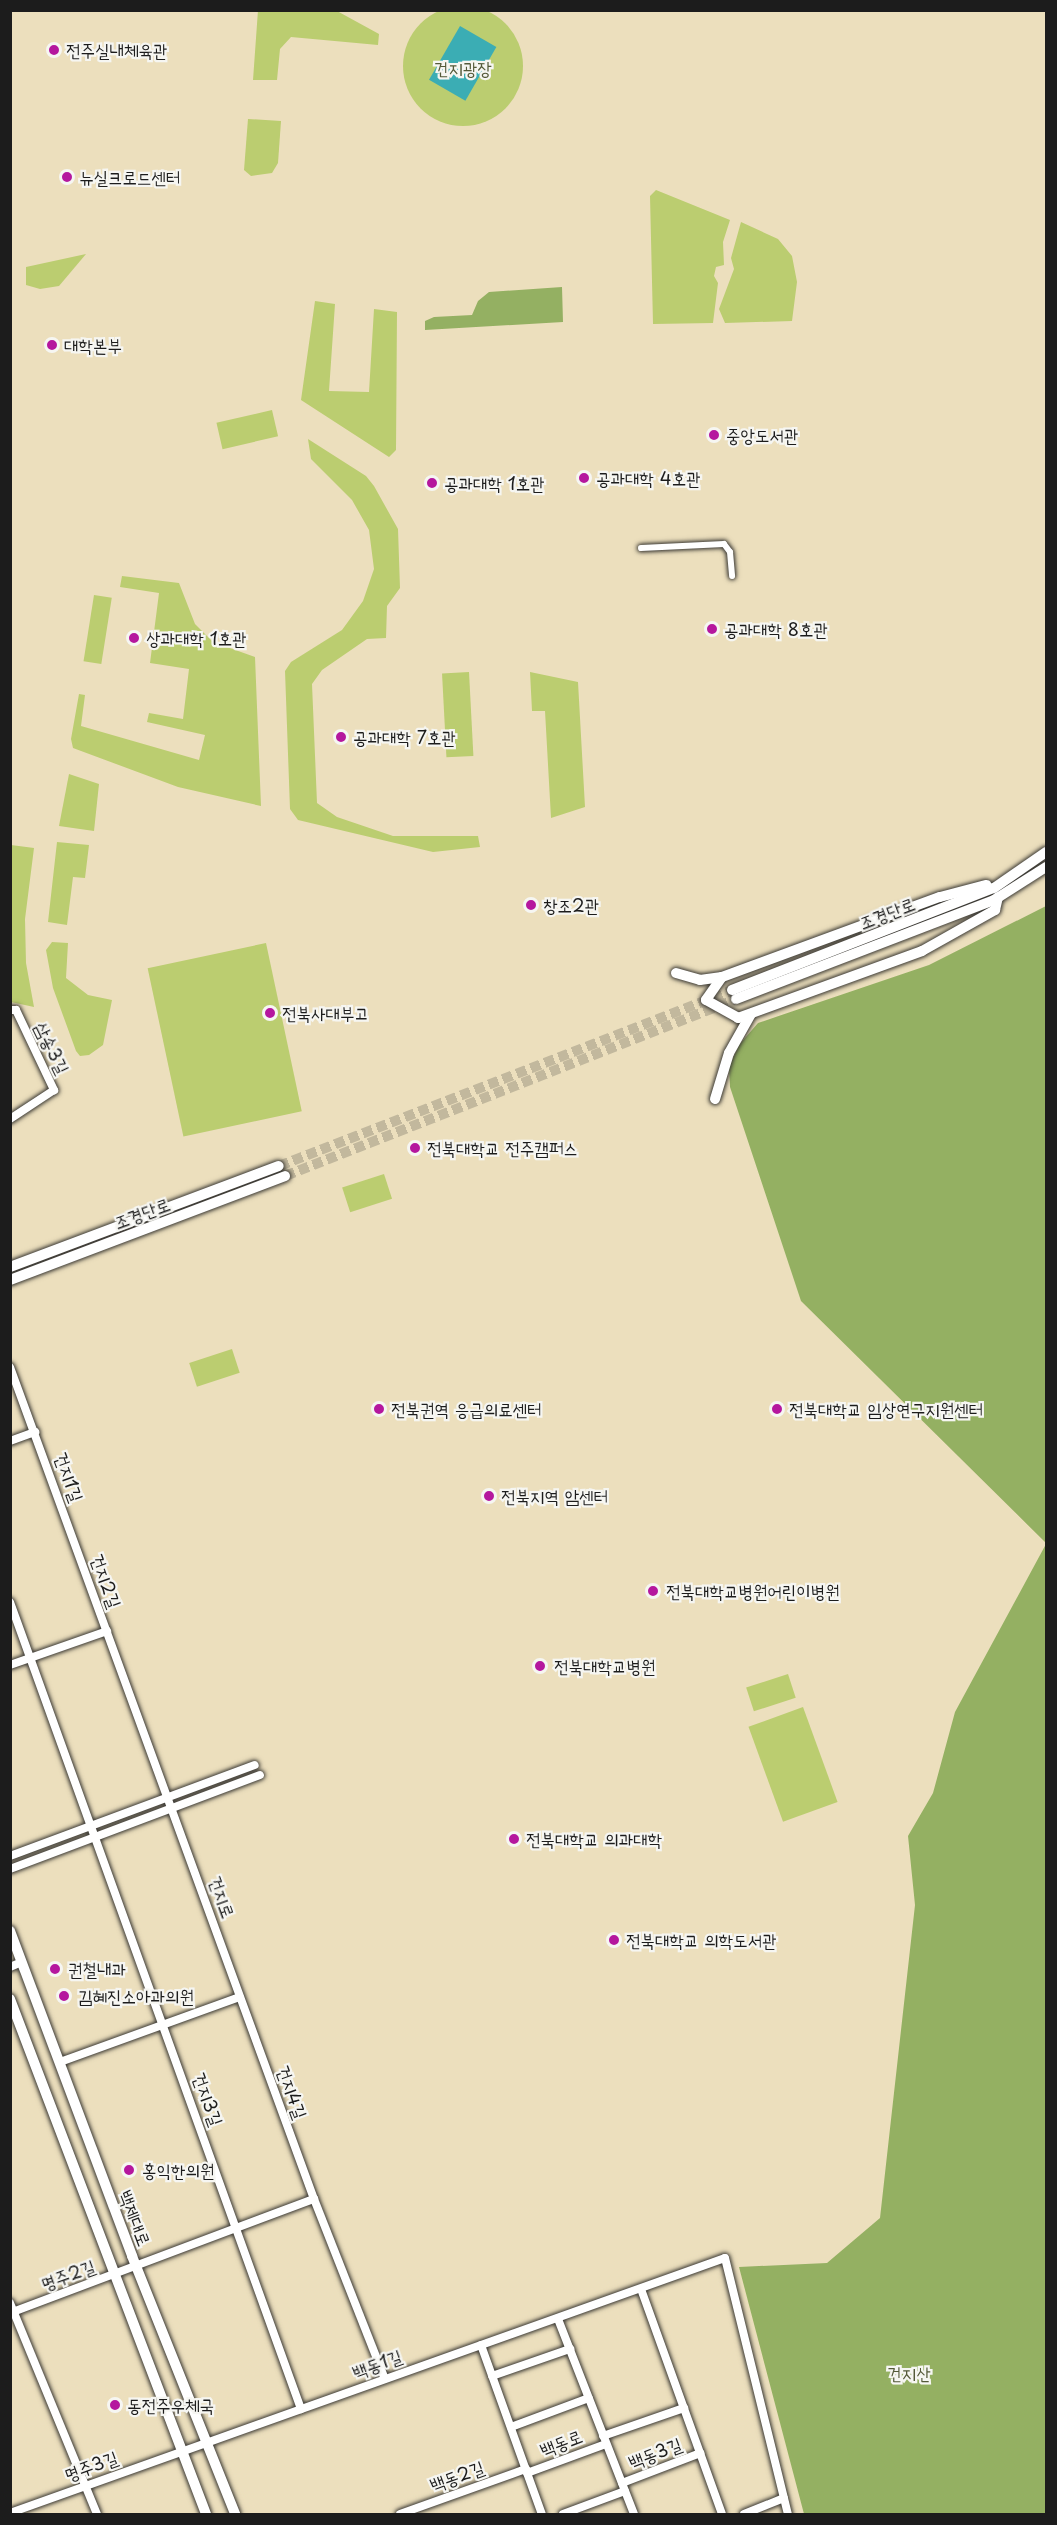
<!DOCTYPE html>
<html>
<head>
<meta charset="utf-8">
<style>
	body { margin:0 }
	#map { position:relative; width:1057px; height:2525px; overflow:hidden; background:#ecdfbd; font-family:"Playpen Sans","Poor Story",sans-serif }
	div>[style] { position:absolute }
	.green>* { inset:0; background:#bbcd70; transform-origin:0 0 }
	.round { border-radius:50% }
	.forest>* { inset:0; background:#94b062 }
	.water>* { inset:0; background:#3badb4; transform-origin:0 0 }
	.tertiary-tunnel>* { height:10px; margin-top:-5px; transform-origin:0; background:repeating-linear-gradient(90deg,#c2b89d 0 10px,transparent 0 15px) }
	.roads { filter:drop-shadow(0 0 2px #3b3934) drop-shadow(0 0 2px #3b3934) }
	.pedestrian>* { height:6px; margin:-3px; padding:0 3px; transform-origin:3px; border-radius:3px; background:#fff }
	.minor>* { height:8px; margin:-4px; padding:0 4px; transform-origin:4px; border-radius:4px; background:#fff }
	.tertiary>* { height:10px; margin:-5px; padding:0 5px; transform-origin:5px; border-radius:5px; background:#fff }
	.dots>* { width:16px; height:16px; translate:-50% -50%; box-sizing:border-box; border:3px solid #f6f6f2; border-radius:50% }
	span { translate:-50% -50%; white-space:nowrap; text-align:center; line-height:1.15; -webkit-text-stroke:4.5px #f6f6f2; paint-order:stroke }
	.poi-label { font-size:18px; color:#1c1c1c }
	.left { translate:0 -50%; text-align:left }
	.park-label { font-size:18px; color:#545a39 }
	.street-label { font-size:18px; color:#1c1c1c }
	.frame { position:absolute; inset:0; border:12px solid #1c1c1c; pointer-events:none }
</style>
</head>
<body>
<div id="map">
	<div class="green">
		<div class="round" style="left:403px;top:6px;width:120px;height:120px"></div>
		<div style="clip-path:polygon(258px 10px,337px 11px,379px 34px,378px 45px,291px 37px,280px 49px,277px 80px,253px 80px)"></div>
		<div style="clip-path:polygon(248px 119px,281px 121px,278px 163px,272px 173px,251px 176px,244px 170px)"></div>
		<div style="clip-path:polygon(656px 190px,730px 220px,723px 242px,724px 265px,716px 267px,714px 276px,718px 283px,713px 323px,653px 324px,650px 196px)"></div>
		<div style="clip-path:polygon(741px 222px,778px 239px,792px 256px,797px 282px,792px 321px,725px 323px,719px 309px,734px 269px,731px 258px)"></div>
		<div style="clip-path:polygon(86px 254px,59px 286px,40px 289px,26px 285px,26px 267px)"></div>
		<div style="clip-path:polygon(315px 301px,335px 304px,329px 391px,369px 392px,374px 309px,397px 312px,396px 450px,389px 457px,301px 400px)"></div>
		<div style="left:272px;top:410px;width:27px;height:57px;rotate:77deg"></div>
		<div style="clip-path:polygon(308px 439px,366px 476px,374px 486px,398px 529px,400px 588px,387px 606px,386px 638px,367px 639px,322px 670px,312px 684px,317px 803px,337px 817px,393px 836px,478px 836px,480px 847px,433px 852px,298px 820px,290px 809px,285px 671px,291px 662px,342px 630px,363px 601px,374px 569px,369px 530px,352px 500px,311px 459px)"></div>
		<div style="clip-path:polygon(122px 576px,179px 583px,195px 624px,213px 642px,255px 657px,261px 806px,178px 787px,73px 748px,71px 739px,79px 694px,85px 695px,81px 726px,199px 760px,205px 735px,147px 722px,149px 713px,183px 719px,189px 669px,150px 663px,159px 593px,120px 587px)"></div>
		<div style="left:94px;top:595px;width:18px;height:67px;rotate:9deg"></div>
		<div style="left:469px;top:672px;width:84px;height:27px;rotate:87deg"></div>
		<div style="clip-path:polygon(530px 672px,578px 682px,585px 807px,551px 818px,545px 711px,532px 711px)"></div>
		<div style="clip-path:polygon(69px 774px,99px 784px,94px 831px,59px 826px)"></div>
		<div style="clip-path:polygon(57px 842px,89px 845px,85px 878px,73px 877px,67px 925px,48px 922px)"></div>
		<div style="clip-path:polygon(11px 845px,34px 848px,25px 919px,26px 963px,34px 1007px,11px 1002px)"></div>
		<div style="clip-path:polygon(52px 942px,68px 943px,66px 978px,88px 995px,112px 1000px,103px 1045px,89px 1055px,80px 1056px,76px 1051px,53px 988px,46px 950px)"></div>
		<div style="left:266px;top:943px;width:172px;height:121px;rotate:78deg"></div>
		<div style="left:384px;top:1174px;width:26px;height:44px;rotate:72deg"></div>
		<div style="left:232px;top:1349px;width:25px;height:45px;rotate:72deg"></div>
		<div style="left:788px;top:1674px;width:25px;height:44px;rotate:72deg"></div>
		<div style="left:803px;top:1707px;width:101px;height:58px;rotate:70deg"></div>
	</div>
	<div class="forest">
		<div style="clip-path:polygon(562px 287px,563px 322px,425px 330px,425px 321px,434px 317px,472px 315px,478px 301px,489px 292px)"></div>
		<div style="clip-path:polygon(1046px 906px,1046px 1543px,801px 1301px,730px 1087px,729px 1067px,739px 1045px,758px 1023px,929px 965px)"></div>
		<div style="clip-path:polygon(1046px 1544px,1046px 2514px,804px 2514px,739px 2267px,827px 2263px,880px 2218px,915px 1905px,908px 1836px,933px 1793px,955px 1712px)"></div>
	</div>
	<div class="water">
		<div style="left:460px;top:26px;width:42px;height:62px;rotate:30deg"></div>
	</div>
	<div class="tertiary-tunnel">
		<div style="left:279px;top:1166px;width:486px;rotate:-21.2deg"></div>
		<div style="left:285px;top:1176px;width:484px;rotate:-21.4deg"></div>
	</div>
	<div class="roads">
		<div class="pedestrian">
			<div style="left:641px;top:548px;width:83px;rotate:-2.8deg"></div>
			<div style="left:724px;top:544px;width:10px;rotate:53deg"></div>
			<div style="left:730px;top:552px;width:24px;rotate:85deg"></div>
		</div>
		<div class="minor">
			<div style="left:10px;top:1010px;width:6px"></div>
			<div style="left:16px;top:1010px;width:89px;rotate:64.6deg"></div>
			<div style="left:54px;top:1090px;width:53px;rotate:146.6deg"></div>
			<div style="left:10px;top:1367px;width:886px;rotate:69.93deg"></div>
			<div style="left:314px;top:2199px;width:193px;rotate:68.5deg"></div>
			<div style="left:10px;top:1441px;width:27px;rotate:-20deg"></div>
			<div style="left:10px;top:1602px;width:858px;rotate:70.17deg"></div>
			<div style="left:10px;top:1665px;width:103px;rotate:-19.3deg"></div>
			<div style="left:10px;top:1856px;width:261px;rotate:-20.4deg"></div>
			<div style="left:10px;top:1869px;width:267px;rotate:-20.6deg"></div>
			<div style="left:10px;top:1967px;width:13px;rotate:-23deg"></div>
			<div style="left:60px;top:2062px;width:191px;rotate:-19.9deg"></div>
			<div style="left:641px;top:2289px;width:239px;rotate:70.2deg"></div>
			<div style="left:10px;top:2303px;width:228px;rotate:67.6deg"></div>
			<div style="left:10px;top:2313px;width:325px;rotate:-20.6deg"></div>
			<div style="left:558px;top:2319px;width:209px;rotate:68.7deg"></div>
			<div style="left:481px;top:2345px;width:180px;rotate:70.2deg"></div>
			<div style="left:492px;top:2376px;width:83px;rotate:-19.1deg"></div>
			<div style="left:511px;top:2427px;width:83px;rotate:-20.4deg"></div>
			<div style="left:603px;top:2436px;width:86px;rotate:-19.1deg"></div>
			<div style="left:527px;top:2473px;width:84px;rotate:-20.2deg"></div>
			<div style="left:622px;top:2483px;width:84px;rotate:-21deg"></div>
			<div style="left:10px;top:2513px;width:759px;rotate:-19.63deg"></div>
			<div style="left:725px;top:2258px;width:264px;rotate:76.2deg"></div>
			<div style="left:400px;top:2514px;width:134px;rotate:-19.7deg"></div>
			<div style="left:563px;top:2514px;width:66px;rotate:-20.4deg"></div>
			<div style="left:744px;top:2514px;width:43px;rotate:-21.8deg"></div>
		</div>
		<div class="tertiary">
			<div style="left:676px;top:973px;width:25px;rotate:16deg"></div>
			<div style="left:700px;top:980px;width:22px;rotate:-8deg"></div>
			<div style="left:722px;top:977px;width:232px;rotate:-20.2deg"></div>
			<div style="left:940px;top:897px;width:48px;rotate:-14.6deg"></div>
			<div style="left:722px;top:977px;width:28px;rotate:125deg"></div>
			<div style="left:706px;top:1000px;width:37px;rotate:29deg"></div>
			<div style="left:738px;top:1018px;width:196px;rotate:-20deg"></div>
			<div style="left:922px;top:951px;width:84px;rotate:-29.3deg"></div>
			<div style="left:995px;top:910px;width:13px;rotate:-77deg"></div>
			<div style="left:732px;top:990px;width:281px;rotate:-21.3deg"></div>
			<div style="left:994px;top:888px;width:63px;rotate:-34.7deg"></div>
			<div style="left:736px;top:999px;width:276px;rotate:-21deg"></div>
			<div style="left:994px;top:900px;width:62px;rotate:-32.4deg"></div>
			<div style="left:715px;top:1099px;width:48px;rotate:-73.1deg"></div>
			<div style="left:729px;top:1053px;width:45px;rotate:-60.6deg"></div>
			<div style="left:10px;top:1267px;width:287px;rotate:-20.6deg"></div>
			<div style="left:10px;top:1280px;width:294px;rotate:-20.7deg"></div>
			<div style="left:10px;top:1931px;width:347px;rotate:69.4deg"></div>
			<div style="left:132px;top:2256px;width:278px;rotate:68.2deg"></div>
			<div style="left:10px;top:1999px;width:551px;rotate:69.16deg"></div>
		</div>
	</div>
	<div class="dots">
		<div style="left:54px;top:50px;background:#b5179e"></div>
		<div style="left:67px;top:177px;background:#b5179e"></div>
		<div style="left:52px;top:345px;background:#b5179e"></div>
		<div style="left:714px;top:435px;background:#b5179e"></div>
		<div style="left:584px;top:478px;background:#b5179e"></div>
		<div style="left:432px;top:483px;background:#b5179e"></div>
		<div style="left:712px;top:629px;background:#b5179e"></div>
		<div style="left:134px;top:638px;background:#b5179e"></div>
		<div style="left:341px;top:737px;background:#b5179e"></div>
		<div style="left:531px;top:905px;background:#b5179e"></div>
		<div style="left:270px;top:1013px;background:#b5179e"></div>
		<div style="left:415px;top:1148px;background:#b5179e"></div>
		<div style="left:379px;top:1409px;background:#b5179e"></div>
		<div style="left:777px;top:1409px;background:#b5179e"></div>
		<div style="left:489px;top:1496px;background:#b5179e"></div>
		<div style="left:653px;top:1591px;background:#b5179e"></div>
		<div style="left:540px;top:1666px;background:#b5179e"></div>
		<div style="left:514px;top:1839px;background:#b5179e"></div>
		<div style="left:614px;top:1940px;background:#b5179e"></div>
		<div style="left:55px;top:1969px;background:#b5179e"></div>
		<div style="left:64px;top:1996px;background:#b5179e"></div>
		<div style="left:129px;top:2170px;background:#b5179e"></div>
		<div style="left:115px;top:2405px;background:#b5179e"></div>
	</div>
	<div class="poi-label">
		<span class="left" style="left:66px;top:50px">전주실내체육관</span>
		<span class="left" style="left:79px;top:177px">뉴실크로드센터</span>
		<span class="left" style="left:64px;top:345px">대학본부</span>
		<span class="left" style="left:726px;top:435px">중앙도서관</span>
		<span class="left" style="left:596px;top:478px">공과대학 4호관</span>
		<span class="left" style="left:444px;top:483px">공과대학 1호관</span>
		<span class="left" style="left:724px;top:629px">공과대학 8호관</span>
		<span class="left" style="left:146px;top:638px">상과대학 1호관</span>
		<span class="left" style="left:353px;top:737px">공과대학 7호관</span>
		<span class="left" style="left:543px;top:905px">창조2관</span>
		<span class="left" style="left:282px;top:1013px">전북사대부고</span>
		<span class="left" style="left:427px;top:1148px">전북대학교 전주캠퍼스</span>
		<span class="left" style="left:391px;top:1409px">전북권역 응급의료센터</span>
		<span class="left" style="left:789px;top:1409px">전북대학교 임상연구지원센터</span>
		<span class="left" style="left:501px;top:1496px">전북지역 암센터</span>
		<span class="left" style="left:666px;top:1591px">전북대학교병원어린이병원</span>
		<span class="left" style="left:554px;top:1666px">전북대학교병원</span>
		<span class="left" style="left:526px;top:1839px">전북대학교 의과대학</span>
		<span class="left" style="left:626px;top:1940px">전북대학교 의학도서관</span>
		<span class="left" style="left:68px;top:1969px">권철내과</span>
		<span class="left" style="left:78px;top:1996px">김혜진소아과의원</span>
		<span class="left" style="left:142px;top:2170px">홍익한의원</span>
		<span class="left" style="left:127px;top:2405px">동전주우체국</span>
	</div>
	<div class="park-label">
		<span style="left:463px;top:68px">건지광장</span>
		<span style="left:909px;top:2373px">건지산</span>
	</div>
	<div class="street-label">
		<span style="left:887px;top:913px;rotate:-21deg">조경단로</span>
		<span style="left:52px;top:1048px;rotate:64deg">삼송3길</span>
		<span style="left:142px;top:1213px;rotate:-20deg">조경단로</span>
		<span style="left:69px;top:1477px;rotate:70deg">건지1길</span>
		<span style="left:106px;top:1581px;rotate:70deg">건지2길</span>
		<span style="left:222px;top:1897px;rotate:70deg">건지로</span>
		<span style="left:292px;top:2092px;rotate:70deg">건지4길</span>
		<span style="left:208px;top:2099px;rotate:70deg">건지3길</span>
		<span style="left:135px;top:2218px;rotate:69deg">백제대로</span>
		<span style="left:68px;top:2275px;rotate:-20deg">명주2길</span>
		<span style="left:377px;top:2364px;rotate:-20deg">백동1길</span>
		<span style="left:561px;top:2443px;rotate:-21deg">백동로</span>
		<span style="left:655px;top:2453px;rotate:-21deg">백동3길</span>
		<span style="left:91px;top:2466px;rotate:-20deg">명주3길</span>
		<span style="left:457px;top:2476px;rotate:-20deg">백동2길</span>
	</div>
	<div class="frame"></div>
</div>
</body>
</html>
